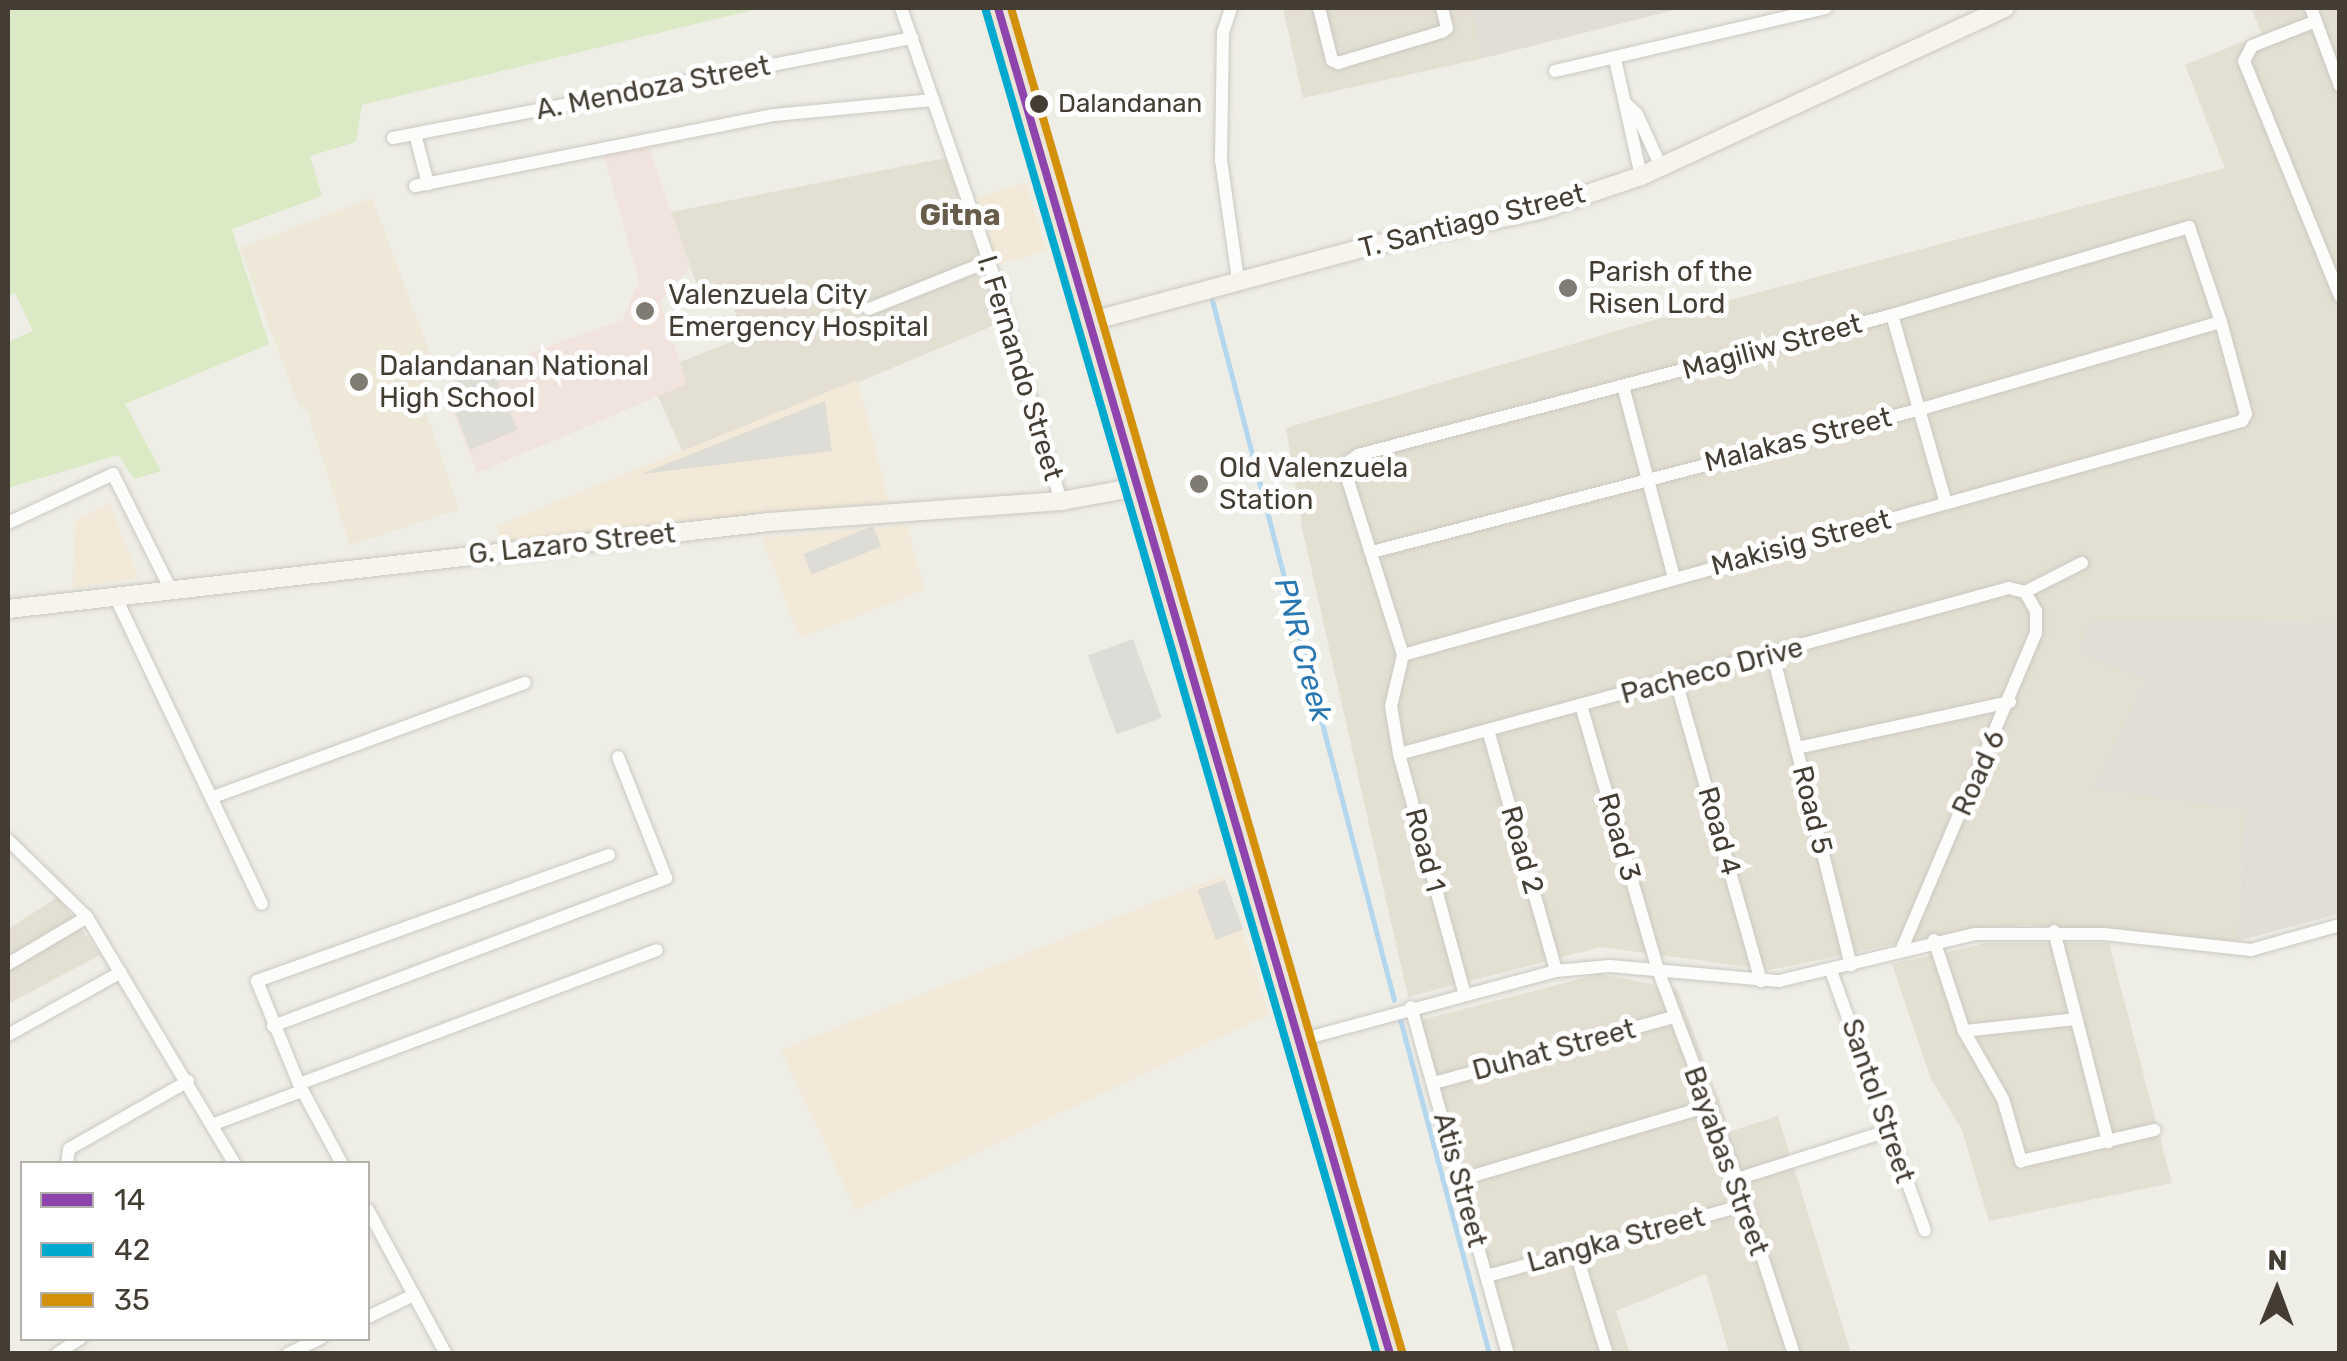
<!DOCTYPE html>
<html>
<head>
<meta charset="utf-8">
<style>
	body { margin:0 }
	#map { position:relative; width:2347px; height:1361px; overflow:hidden; background:#eeede6; font-family:Rubik,sans-serif }
	div>[style] { position:absolute }
	.residential>* { inset:0; background:#e3dfd3 }
	.commercial>* { inset:0; background:#f2e9d8; transform-origin:0 0 }
	.industrial>* { inset:0; background:#e1ded7 }
	.education>* { inset:0; background:#ede8d8 }
	.medical>* { inset:0; background:#f1e3dd }
	.green>* { inset:0; background:#dbeac5 }
	.parking>* { inset:0; background:#dddcd6; transform-origin:0 0 }
	.stream>* { height:5px; margin:-2.5px; padding:0 2.5px; transform-origin:2.5px; border-radius:2.5px; background:#b5d7ee }
	.roads { filter:drop-shadow(0 0 2px #cac8c2) drop-shadow(0 0 2px #cac8c2) }
	.street>* { height:12px; margin:-6px; padding:0 6px; transform-origin:6px; border-radius:6px; background:#fcfcfb }
	.secondary>* { height:18px; margin:-9px; padding:0 9px; transform-origin:9px; border-radius:9px; background:#f6f4ed }
	.highway>* { height:22px; margin:-11px; padding:0 11px; transform-origin:11px; border-radius:11px; background:#ebe5d7 }
	.bus-1>* { height:8px; margin:-4px; padding:0 4px; transform-origin:4px; border-radius:4px; background:#8e44ad }
	.bus-2>* { height:8px; margin:-4px; padding:0 4px; transform-origin:4px; border-radius:4px; background:#00a9ce }
	.bus-3>* { height:8px; margin:-4px; padding:0 4px; transform-origin:4px; border-radius:4px; background:#d3910a }
	.dots>* { width:28px; height:28px; translate:-50% -50%; box-sizing:border-box; border:5px solid #fff; border-radius:50% }
	span { translate:-50% -50%; white-space:nowrap; text-align:center; line-height:1.15; -webkit-text-stroke:10px #fff; paint-order:stroke }
	.bus-label { font-size:26px; color:#443d33 }
	.left { translate:0 -50%; text-align:left }
	.street-label { font-size:28px; color:#443d33 }
	.poi-label { font-size:28px; color:#443d33 }
	.neighbourhood-label { font-size:30px; color:#675c4a; font-weight:700 }
	.water-label { font-size:30px; color:#2a77b2; font-style:italic }
	.frame { position:absolute; inset:0; border:10px solid #443d33; pointer-events:none }
	.legend { position:absolute; left:20px; top:1161px; width:350px; height:180px; box-sizing:border-box; background:#fff; border:2px solid #b4b1ad; margin:0; padding:12px 18px; list-style:none; font-size:30px; color:#443d33 }
	.legend li { display:flex; align-items:center; gap:20px; height:50px }
	.legend b { width:50px; border:2px solid #b4b1ad }
	.north { position:absolute; left:2227px; top:1241px; width:100px; height:100px; -webkit-text-stroke:8px #fff; paint-order:stroke; rotate:1deg; font-size:28px; font-weight:700; line-height:40px; text-align:center; color:#443d33 }
	.north::after { content:''; display:block; margin:auto; width:35px; height:45px; background:#443d33; clip-path:polygon(50% 0,100% 100%,50% 72%,0 100%) }
</style>
</head>
<body>
<div id="map">
	<div class="residential">
		<div style="clip-path:polygon(1283px 8px,1474px 8px,1480px 59px,1303px 98px)"></div>
		<div style="clip-path:polygon(2251px 8px,2339px 8px,2339px 622px,2092px 620px,2079px 652px,2145px 678px,2096px 788px,2245px 810px,2237px 941px,2026px 925px,1967px 929px,1769px 970px,1601px 947px,1408px 997px,1303px 532px,1286px 428px,1637px 325px,2225px 168px,2185px 65px,2262px 34px)"></div>
		<div style="clip-path:polygon(945px 158px,1002px 322px,684px 455px,658px 396px,687px 384px,680px 362px,743px 337px,726px 283px,699px 291px,671px 212px)"></div>
		<div style="clip-path:polygon(58px 897px,100px 955px,8px 1004px,8px 929px)"></div>
		<div style="clip-path:polygon(1987px 943px,2109px 943px,2172px 1183px,1989px 1221px,1962px 1130px,1931px 1079px,1892px 964px)"></div>
		<div style="clip-path:polygon(1599px 974px,1677px 989px,1731px 1131px,1778px 1116px,1851px 1353px,1729px 1353px,1706px 1274px,1616px 1311px,1630px 1353px,1500px 1353px,1410px 1023px)"></div>
	</div>
	<div class="commercial">
		<div style="left:1026px;top:183px;width:70px;height:51px;rotate:73deg"></div>
		<div style="clip-path:polygon(857px 380px,889px 502px,501px 542px,497px 526px)"></div>
		<div style="clip-path:polygon(110px 503px,138px 578px,73px 588px,75px 521px)"></div>
		<div style="clip-path:polygon(907px 525px,924px 590px,800px 638px,762px 538px)"></div>
		<div style="clip-path:polygon(1224px 875px,1269px 1014px,856px 1210px,781px 1050px)"></div>
	</div>
	<div class="industrial">
		<div style="clip-path:polygon(1474px 8px,1682px 8px,1480px 59px)"></div>
		<div style="clip-path:polygon(2091px 620px,2339px 622px,2339px 914px,2237px 941px,2245px 810px,2095px 788px,2145px 679px,2079px 652px)"></div>
	</div>
	<div class="education">
		<div style="clip-path:polygon(372px 198px,436px 370px,420px 395px,459px 509px,350px 545px,307px 411px,299px 406px,240px 248px)"></div>
	</div>
	<div class="medical">
		<div style="clip-path:polygon(648px 144px,690px 268px,660px 302px,687px 384px,477px 473px,445px 393px,450px 382px,622px 320px,639px 281px,604px 155px)"></div>
	</div>
	<div class="green">
		<div style="clip-path:polygon(8px 8px,761px 8px,362px 105px,356px 142px,310px 156px,322px 196px,232px 229px,269px 344px,125px 404px,161px 471px,134px 479px,118px 455px,8px 488px,8px 342px,33px 331px,15px 293px,8px 296px)"></div>
	</div>
	<div class="parking">
		<div style="left:492px;top:367px;width:68px;height:51px;rotate:68deg"></div>
		<div style="clip-path:polygon(825px 401px,832px 451px,641px 474px)"></div>
		<div style="left:873px;top:526px;width:22px;height:75px;rotate:68deg"></div>
		<div style="left:1133px;top:639px;width:84px;height:48px;rotate:70deg"></div>
		<div style="left:1225px;top:880px;width:53px;height:29px;rotate:70deg"></div>
	</div>
	<div class="stream">
		<div style="left:1212px;top:300px;width:723px;rotate:75.43deg"></div>
		<div style="left:1400px;top:1019px;width:347px;rotate:75.1deg"></div>
	</div>
	<div class="roads">
		<div class="street">
			<div style="left:901px;top:8px;width:268px;rotate:70.8deg"></div>
			<div style="left:989px;top:261px;width:251px;rotate:73.3deg"></div>
			<div style="left:1231px;top:8px;width:26px;rotate:108deg"></div>
			<div style="left:1223px;top:33px;width:127px;rotate:90.9deg"></div>
			<div style="left:1221px;top:160px;width:121px;rotate:81.9deg"></div>
			<div style="left:1319px;top:8px;width:54px;rotate:76deg"></div>
			<div style="left:1332px;top:60px;width:7px;rotate:27deg"></div>
			<div style="left:1338px;top:63px;width:109px;rotate:-16.6deg"></div>
			<div style="left:1442px;top:32px;width:6px;rotate:-39deg"></div>
			<div style="left:1447px;top:28px;width:21px;rotate:-104deg"></div>
			<div style="left:2311px;top:8px;width:83px;rotate:69.6deg"></div>
			<div style="left:2316px;top:21px;width:69px;rotate:158.7deg"></div>
			<div style="left:2252px;top:46px;width:17px;rotate:118deg"></div>
			<div style="left:2244px;top:61px;width:254px;rotate:67.8deg"></div>
			<div style="left:1615px;top:59px;width:120px;rotate:77.5deg"></div>
			<div style="left:1555px;top:71px;width:278px;rotate:-13.1deg"></div>
			<div style="left:1625px;top:103px;width:16px;rotate:43deg"></div>
			<div style="left:1637px;top:114px;width:60px;rotate:65.6deg"></div>
			<div style="left:415px;top:134px;width:52px;rotate:75.4deg"></div>
			<div style="left:393px;top:138px;width:529px;rotate:-10.91deg"></div>
			<div style="left:415px;top:186px;width:366px;rotate:-11.2deg"></div>
			<div style="left:774px;top:115px;width:160px;rotate:-5.4deg"></div>
			<div style="left:2189px;top:227px;width:100px;rotate:71.4deg"></div>
			<div style="left:2221px;top:322px;width:95px;rotate:74.8deg"></div>
			<div style="left:2246px;top:414px;width:8px;rotate:120deg"></div>
			<div style="left:2242px;top:421px;width:871px;rotate:164.42deg"></div>
			<div style="left:1403px;top:655px;width:190px;rotate:-107.5deg"></div>
			<div style="left:1346px;top:474px;width:11px;rotate:-85deg"></div>
			<div style="left:1347px;top:463px;width:14px;rotate:-36deg"></div>
			<div style="left:1358px;top:455px;width:552px;rotate:-14.69deg"></div>
			<div style="left:1892px;top:315px;width:310px;rotate:-16.5deg"></div>
			<div style="left:869px;top:309px;width:129px;rotate:-21.8deg"></div>
			<div style="left:1892px;top:315px;width:196px;rotate:74deg"></div>
			<div style="left:1623px;top:386px;width:199px;rotate:75.1deg"></div>
			<div style="left:8px;top:523px;width:116px;rotate:-25deg"></div>
			<div style="left:113px;top:474px;width:130px;rotate:63.4deg"></div>
			<div style="left:1372px;top:552px;width:567px;rotate:-14.6deg"></div>
			<div style="left:1921px;top:409px;width:312px;rotate:-16.2deg"></div>
			<div style="left:2025px;top:592px;width:64px;rotate:-27deg"></div>
			<div style="left:115px;top:596px;width:341px;rotate:64.5deg"></div>
			<div style="left:1403px;top:655px;width:52px;rotate:103.2deg"></div>
			<div style="left:1391px;top:706px;width:49px;rotate:80.5deg"></div>
			<div style="left:1399px;top:754px;width:247px;rotate:74.7deg"></div>
			<div style="left:1773px;top:655px;width:320px;rotate:75.9deg"></div>
			<div style="left:1676px;top:681px;width:312px;rotate:74.2deg"></div>
			<div style="left:1581px;top:705px;width:276px;rotate:73.8deg"></div>
			<div style="left:1658px;top:970px;width:223px;rotate:69.3deg"></div>
			<div style="left:1737px;top:1179px;width:184px;rotate:72deg"></div>
			<div style="left:1488px;top:730px;width:250px;rotate:74.2deg"></div>
			<div style="left:1797px;top:748px;width:218px;rotate:-12.2deg"></div>
			<div style="left:1399px;top:754px;width:632px;rotate:-15.22deg"></div>
			<div style="left:2009px;top:588px;width:16px;rotate:14deg"></div>
			<div style="left:213px;top:797px;width:332px;rotate:-20.1deg"></div>
			<div style="left:8px;top:840px;width:110px;rotate:44.3deg"></div>
			<div style="left:87px;top:917px;width:288px;rotate:59.1deg"></div>
			<div style="left:2054px;top:931px;width:218px;rotate:75.6deg"></div>
			<div style="left:1934px;top:940px;width:96px;rotate:71.8deg"></div>
			<div style="left:1964px;top:1031px;width:78px;rotate:60.2deg"></div>
			<div style="left:2003px;top:1099px;width:65px;rotate:73.8deg"></div>
			<div style="left:2021px;top:1161px;width:137px;rotate:-13.1deg"></div>
			<div style="left:1901px;top:951px;width:345px;rotate:-67deg"></div>
			<div style="left:2036px;top:633px;width:22px;rotate:-90deg"></div>
			<div style="left:2036px;top:611px;width:22px;rotate:-120deg"></div>
			<div style="left:8px;top:964px;width:92px;rotate:-30.7deg"></div>
			<div style="left:1831px;top:971px;width:276px;rotate:70.1deg"></div>
			<div style="left:1411px;top:1007px;width:360px;rotate:74.4deg"></div>
			<div style="left:273px;top:1026px;width:420px;rotate:-20.6deg"></div>
			<div style="left:666px;top:878px;width:130px;rotate:-111.6deg"></div>
			<div style="left:1964px;top:1031px;width:113px;rotate:-6.1deg"></div>
			<div style="left:8px;top:1035px;width:129px;rotate:-29.1deg"></div>
			<div style="left:1300px;top:1040px;width:265px;rotate:-15.1deg"></div>
			<div style="left:1556px;top:971px;width:54px;rotate:-5.3deg"></div>
			<div style="left:1610px;top:966px;width:170px;rotate:5.1deg"></div>
			<div style="left:1779px;top:981px;width:202px;rotate:-13.5deg"></div>
			<div style="left:1975px;top:934px;width:129px"></div>
			<div style="left:2104px;top:934px;width:148px;rotate:6.2deg"></div>
			<div style="left:2251px;top:950px;width:92px;rotate:-15.7deg"></div>
			<div style="left:1434px;top:1083px;width:249px;rotate:-15.4deg"></div>
			<div style="left:299px;top:1084px;width:382px;rotate:-20.5deg"></div>
			<div style="left:214px;top:1124px;width:94px;rotate:-20.6deg"></div>
			<div style="left:67px;top:1164px;width:15px;rotate:-82deg"></div>
			<div style="left:69px;top:1149px;width:137px;rotate:-29.7deg"></div>
			<div style="left:342px;top:1164px;width:91px;rotate:-118.3deg"></div>
			<div style="left:299px;top:1084px;width:111px;rotate:-112.2deg"></div>
			<div style="left:257px;top:981px;width:374px;rotate:-19.7deg"></div>
			<div style="left:1737px;top:1179px;width:157px;rotate:-17.7deg"></div>
			<div style="left:1459px;top:1180px;width:257px;rotate:-16.5deg"></div>
			<div style="left:368px;top:1210px;width:164px;rotate:61.6deg"></div>
			<div style="left:1575px;top:1250px;width:109px;rotate:72.9deg"></div>
			<div style="left:1487px;top:1276px;width:267px;rotate:-15.4deg"></div>
			<div style="left:368px;top:1317px;width:51px;rotate:-25.6deg"></div>
			<div style="left:57px;top:1354px;width:29px;rotate:-34deg"></div>
			<div style="left:288px;top:1354px;width:37px;rotate:-26deg"></div>
		</div>
		<div class="secondary">
			<div style="left:1088px;top:322px;width:291px;rotate:-15.1deg"></div>
			<div style="left:1369px;top:246px;width:175px;rotate:-11.9deg"></div>
			<div style="left:1540px;top:210px;width:107px;rotate:-18.6deg"></div>
			<div style="left:1641px;top:176px;width:401px;rotate:-24.8deg"></div>
			<div style="left:8px;top:609px;width:766px;rotate:-6.52deg"></div>
			<div style="left:769px;top:522px;width:293px;rotate:-4.1deg"></div>
			<div style="left:1061px;top:501px;width:77px;rotate:-10.4deg"></div>
		</div>
		<div class="highway">
			<div style="left:998px;top:8px;width:1402px;rotate:73.76deg"></div>
		</div>
	</div>
	<div class="bus-1">
		<div style="left:998px;top:8px;width:1402px;rotate:73.76deg"></div>
	</div>
	<div class="bus-2">
		<div style="left:986px;top:11px;width:1399px;rotate:73.77deg"></div>
	</div>
	<div class="bus-3">
		<div style="left:1011px;top:8px;width:1399px;rotate:73.77deg"></div>
	</div>
	<div class="dots">
		<div style="left:1039px;top:104px;background:#443d33"></div>
		<div style="left:1568px;top:288px;background:#807b72"></div>
		<div style="left:645px;top:311px;background:#807b72"></div>
		<div style="left:359px;top:382px;background:#807b72"></div>
		<div style="left:1199px;top:484px;background:#807b72"></div>
	</div>
	<div class="bus-label">
		<span class="left" style="left:1058px;top:104px">Dalandanan</span>
	</div>
	<div class="street-label">
		<span style="left:653px;top:88px;rotate:-11deg">A. Mendoza Street</span>
		<span style="left:1472px;top:221px;rotate:-14deg">T. Santiago Street</span>
		<span style="left:1772px;top:347px;rotate:-15deg">Magiliw Street</span>
		<span style="left:1020px;top:368px;rotate:73deg">I. Fernando Street</span>
		<span style="left:1798px;top:440px;rotate:-14deg">Malakas Street</span>
		<span style="left:1801px;top:543px;rotate:-15deg">Makisig Street</span>
		<span style="left:572px;top:544px;rotate:-6deg">G. Lazaro Street</span>
		<span style="left:1712px;top:671px;rotate:-15deg">Pacheco Drive</span>
		<span style="left:1979px;top:773px;rotate:-66deg">Road 6</span>
		<span style="left:1812px;top:810px;rotate:76deg">Road 5</span>
		<span style="left:1719px;top:831px;rotate:74deg">Road 4</span>
		<span style="left:1619px;top:837px;rotate:74deg">Road 3</span>
		<span style="left:1425px;top:850px;rotate:75deg">Road 1</span>
		<span style="left:1522px;top:850px;rotate:74deg">Road 2</span>
		<span style="left:1554px;top:1050px;rotate:-15deg">Duhat Street</span>
		<span style="left:1878px;top:1101px;rotate:71deg">Santol Street</span>
		<span style="left:1726px;top:1161px;rotate:70deg">Bayabas Street</span>
		<span style="left:1460px;top:1180px;rotate:75deg">Atis Street</span>
		<span style="left:1616px;top:1240px;rotate:-15deg">Langka Street</span>
	</div>
	<div class="poi-label">
		<span class="left" style="left:1588px;top:288px">Parish of the<br>Risen Lord</span>
		<span class="left" style="left:668px;top:311px">Valenzuela City<br>Emergency Hospital</span>
		<span class="left" style="left:379px;top:382px">Dalandanan National<br>High School</span>
		<span class="left" style="left:1219px;top:484px">Old Valenzuela<br>Station</span>
	</div>
	<div class="neighbourhood-label">
		<span style="left:960px;top:215px">Gitna</span>
	</div>
	<div class="water-label">
		<span style="left:1303px;top:650px;rotate:75deg">PNR Creek</span>
	</div>
	<div class="frame"></div>
	<ul class="legend">
	<li><b style="height:12px;background:#8e44ad"></b>14</li>
	<li><b style="height:12px;background:#00a9ce"></b>42</li>
	<li><b style="height:12px;background:#d3910a"></b>35</li>
	</ul>
	<div class="north">N</div>
</div>
</body>
</html>
